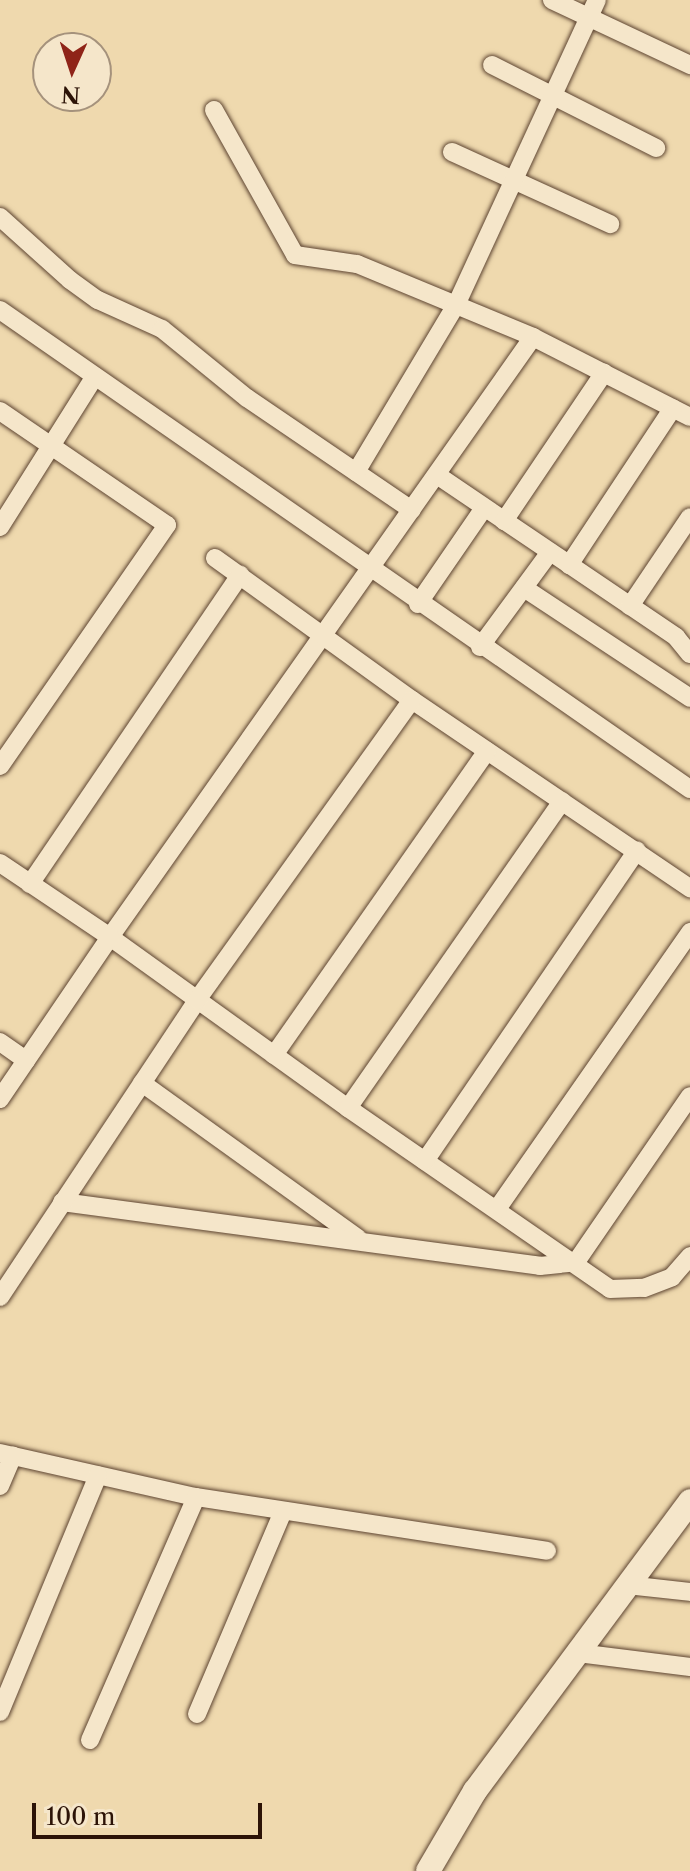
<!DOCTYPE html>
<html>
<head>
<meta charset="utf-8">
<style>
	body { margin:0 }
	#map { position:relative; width:690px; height:1871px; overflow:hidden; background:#efd9ae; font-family:"Libre Caslon Text",serif }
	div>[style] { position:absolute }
	.roads { filter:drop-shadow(0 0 2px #5d4431) drop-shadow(0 0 2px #5d4431) }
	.minor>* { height:18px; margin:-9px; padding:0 9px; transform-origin:9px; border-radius:9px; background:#f5e6ca }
	.tertiary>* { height:24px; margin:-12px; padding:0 12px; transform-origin:12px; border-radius:12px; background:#f5e6ca }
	span { translate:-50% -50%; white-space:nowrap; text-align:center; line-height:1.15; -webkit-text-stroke:8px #f5e6ca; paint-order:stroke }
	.north { position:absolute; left:32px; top:32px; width:80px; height:80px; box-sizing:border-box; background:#f5e6ca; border:2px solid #a5927c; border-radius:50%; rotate:183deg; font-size:22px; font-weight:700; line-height:32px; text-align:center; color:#2c1307 }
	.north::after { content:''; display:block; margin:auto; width:28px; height:36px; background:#8f2418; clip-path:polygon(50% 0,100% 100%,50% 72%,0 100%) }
	.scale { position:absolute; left:32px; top:1803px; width:230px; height:36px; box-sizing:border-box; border:4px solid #2c1307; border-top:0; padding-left:10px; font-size:24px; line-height:28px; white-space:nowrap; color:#2c1307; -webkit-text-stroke:6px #f5e6ca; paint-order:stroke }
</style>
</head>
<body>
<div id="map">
	<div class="roads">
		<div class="minor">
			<div style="left:552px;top:0;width:153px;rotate:25.2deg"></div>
			<div style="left:492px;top:65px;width:184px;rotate:26.8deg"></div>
			<div style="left:214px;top:110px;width:166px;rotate:60.8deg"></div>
			<div style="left:295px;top:255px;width:63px;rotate:8.3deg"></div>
			<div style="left:357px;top:264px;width:191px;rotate:22.5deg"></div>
			<div style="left:533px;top:337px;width:176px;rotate:27deg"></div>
			<div style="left:452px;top:152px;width:174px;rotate:24.5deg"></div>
			<div style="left:0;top:217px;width:94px;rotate:42deg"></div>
			<div style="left:70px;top:280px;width:34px;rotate:36deg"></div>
			<div style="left:98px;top:300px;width:70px;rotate:24.4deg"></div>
			<div style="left:162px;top:329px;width:109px;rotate:39.1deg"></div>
			<div style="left:247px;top:398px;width:199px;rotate:34.2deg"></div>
			<div style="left:0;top:310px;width:840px;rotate:34.77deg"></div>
			<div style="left:533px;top:337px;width:734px;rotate:125.18deg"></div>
			<div style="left:110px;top:937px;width:293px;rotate:35.7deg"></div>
			<div style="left:348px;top:1108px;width:374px;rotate:-55.1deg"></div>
			<div style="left:0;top:411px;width:202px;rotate:34.3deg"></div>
			<div style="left:167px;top:525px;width:293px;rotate:124.7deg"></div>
			<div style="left:356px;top:472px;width:195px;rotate:-59.1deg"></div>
			<div style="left:456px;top:305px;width:336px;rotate:-65.2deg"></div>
			<div style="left:437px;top:475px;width:289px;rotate:34.1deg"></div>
			<div style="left:676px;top:637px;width:22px;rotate:51deg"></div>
			<div style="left:504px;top:521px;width:179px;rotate:-56deg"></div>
			<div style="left:0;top:527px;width:178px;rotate:-57.8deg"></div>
			<div style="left:215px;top:558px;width:243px;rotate:35.8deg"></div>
			<div style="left:412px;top:700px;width:336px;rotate:34.1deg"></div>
			<div style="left:569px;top:565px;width:188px;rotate:-56.5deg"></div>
			<div style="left:524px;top:588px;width:199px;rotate:33.5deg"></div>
			<div style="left:418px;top:604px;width:116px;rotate:-55.5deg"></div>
			<div style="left:630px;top:606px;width:107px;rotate:-56deg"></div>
			<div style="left:480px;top:647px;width:118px;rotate:-53.6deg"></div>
			<div style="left:0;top:863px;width:133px;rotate:33.9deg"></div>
			<div style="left:110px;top:937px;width:196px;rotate:124.2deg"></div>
			<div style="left:30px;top:884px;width:374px;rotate:-55.8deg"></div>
			<div style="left:0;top:1042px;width:32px;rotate:35deg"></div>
			<div style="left:274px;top:1055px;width:371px;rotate:-55deg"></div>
			<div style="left:142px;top:1083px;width:266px;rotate:35.7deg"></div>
			<div style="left:348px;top:1108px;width:318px;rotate:34.6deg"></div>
			<div style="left:610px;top:1289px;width:34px;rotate:-2deg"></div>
			<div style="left:644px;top:1288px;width:30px;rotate:-21deg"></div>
			<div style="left:672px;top:1277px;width:28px;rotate:-49deg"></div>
			<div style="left:425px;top:1161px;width:376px;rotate:-55.7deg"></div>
			<div style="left:62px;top:1202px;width:482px;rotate:7.6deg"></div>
			<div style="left:540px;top:1266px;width:36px;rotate:-6deg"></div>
			<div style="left:576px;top:1262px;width:201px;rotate:-55.5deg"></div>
			<div style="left:497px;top:1209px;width:338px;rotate:-55.1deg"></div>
			<div style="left:0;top:1297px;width:356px;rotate:-56.4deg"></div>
			<div style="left:197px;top:1000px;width:369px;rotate:-54.4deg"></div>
			<div style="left:0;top:1453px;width:201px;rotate:12.7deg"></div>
			<div style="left:196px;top:1497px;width:355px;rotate:8.7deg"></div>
			<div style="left:0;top:1486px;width:33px;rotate:-67deg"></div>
			<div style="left:627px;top:1585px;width:63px;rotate:6.3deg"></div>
			<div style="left:578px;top:1653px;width:113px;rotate:7.1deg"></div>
			<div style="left:0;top:1712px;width:256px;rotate:-67.5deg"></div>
			<div style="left:197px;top:1714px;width:220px;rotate:-67deg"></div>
			<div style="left:90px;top:1740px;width:265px;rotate:-66.4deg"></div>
		</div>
		<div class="tertiary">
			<div style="left:428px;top:1871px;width:93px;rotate:-59.6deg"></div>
			<div style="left:475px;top:1791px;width:361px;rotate:-53.4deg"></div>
		</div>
	</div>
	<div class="north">N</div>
	<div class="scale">100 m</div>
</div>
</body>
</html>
